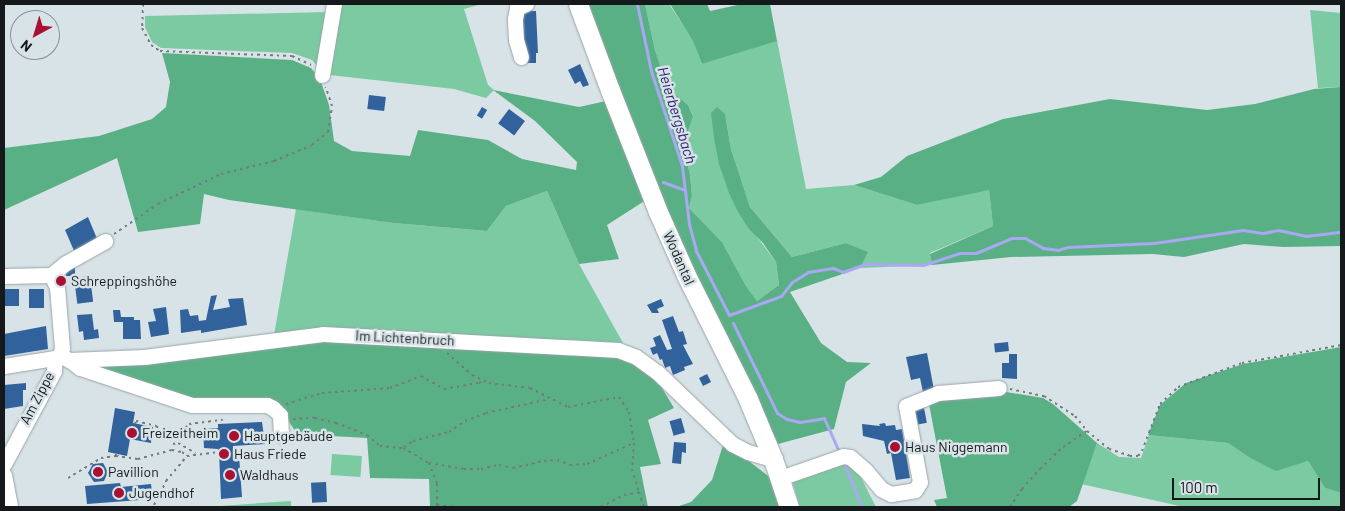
<!DOCTYPE html>
<html>
<head>
<meta charset="utf-8">
<style>
	body { margin:0 }
	#map { position:relative; width:1345px; height:511px; overflow:hidden; background:#d8e3e7; font-family:Barlow,sans-serif }
	div>[style] { position:absolute }
	.green>* { inset:0; background:#7bcaa1; transform-origin:0 0 }
	.forest>* { inset:0; background:#5ab085 }
	.stream>* { height:3px; margin:-1.5px; padding:0 1.5px; transform-origin:1.5px; border-radius:1.5px; background:#aaa8f3 }
	.building>* { inset:0; background:#31629b; transform-origin:0 0 }
	.path>* { height:2px; margin-top:-1px; transform-origin:0; background:repeating-linear-gradient(90deg,#737a7d 0 2.5px,transparent 0 6.5px) }
	.roads { filter:drop-shadow(0 0 1px #99a4a7) drop-shadow(0 0 1px #99a4a7) }
	.minor>* { height:15px; margin:-7.5px; padding:0 7.5px; transform-origin:7.5px; border-radius:7.5px; background:#fff }
	.major>* { height:19px; margin:-9.5px; padding:0 9.5px; transform-origin:9.5px; border-radius:9.5px; background:#fff }
	.dots>* { width:14px; height:14px; translate:-50% -50%; box-sizing:border-box; border:2px solid #d8e3e7; border-radius:50% }
	span { translate:-50% -50%; white-space:nowrap; text-align:center; line-height:1.15; -webkit-text-stroke:5px #d8e3e7; paint-order:stroke }
	.street-label { font-size:14px; color:#15191b }
	.poi-label { font-size:14px; color:#15191b }
	.left { translate:0 -50%; text-align:left }
	.water-label { font-size:15px; color:#2f1e73; font-style:italic }
	.frame { position:absolute; inset:0; border:5px solid #15191b; pointer-events:none }
	.north { position:absolute; left:10px; top:10px; width:50px; height:50px; box-sizing:border-box; background:#d8e3e7; border:1px solid #8a9295; border-radius:50%; rotate:219deg; font-size:14px; font-weight:700; line-height:20px; text-align:center; color:#15191b }
	.north::after { content:''; display:block; margin:auto; width:18px; height:22px; background:#a91132; clip-path:polygon(50% 0,100% 100%,50% 72%,0 100%) }
	.scale { position:absolute; left:1172px; top:478px; width:148px; height:22px; box-sizing:border-box; border:2px solid #15191b; border-top:0; padding-left:6px; font-size:15px; line-height:18px; white-space:nowrap; color:#15191b; -webkit-text-stroke:4px #d8e3e7; paint-order:stroke }
</style>
</head>
<body>
<div id="map">
	<div class="green">
		<div style="clip-path:polygon(337px 4px,482px 4px,464px 9px,488px 85px,494px 90px,486px 98px,454px 89px,330px 75px,326px 71px)"></div>
		<div style="clip-path:polygon(645px 4px,669px 4px,693px 40px,702px 64px,777px 40px,806px 189px,854px 185px,917px 205px,989px 189px,993px 226px,930px 253px,932px 265px,860px 268px,867px 252px,846px 243px,792px 257px,750px 207px,731px 149px,725px 114px,738px 212px,776px 262px,779px 285px,757px 301px,746px 286px,722px 242px,689px 208px,692px 196px,690px 174px,683px 147px,693px 115px,688px 105px,668px 88px,655px 50px)"></div>
		<div style="clip-path:polygon(1310px 10px,1341px 13px,1341px 87px,1318px 88px)"></div>
		<div style="clip-path:polygon(329px 12px,318px 67px,312px 60px,292px 53px,161px 48px,152px 42px,145px 27px,145px 16px)"></div>
		<div style="clip-path:polygon(547px 191px,579px 264px,623px 343px,467px 336px,274px 335px,296px 209px,393px 223px,487px 231px,506px 206px)"></div>
		<div style="clip-path:polygon(1149px 435px,1228px 443px,1250px 458px,1276px 470px,1308px 461px,1325px 488px,1341px 493px,1341px 507px,1184px 507px,1081px 484px,1097px 443px,1119px 457px,1141px 458px)"></div>
		<div style="left:332px;top:454px;width:30px;height:21px;rotate:4deg"></div>
		<div style="clip-path:polygon(854px 464px,876px 507px,800px 507px,792px 480px,836px 465px)"></div>
		<div style="clip-path:polygon(291px 501px,291px 507px,205px 507px)"></div>
	</div>
	<div class="forest">
		<div style="clip-path:polygon(586px 4px,645px 4px,655px 50px,668px 88px,688px 105px,693px 116px,683px 147px,690px 174px,692px 196px,689px 208px,722px 242px,746px 286px,757px 301px,779px 285px,776px 262px,763px 243px,749px 229px,738px 212px,729px 193px,719px 164px,714px 138px,711px 113px,717px 107px,725px 114px,731px 149px,750px 207px,792px 257px,846px 243px,868px 252px,860px 268px,790px 292px,821px 343px,847px 362px,871px 363px,846px 382px,834px 429px,778px 444px,689px 259px,652px 174px)"></div>
		<div style="clip-path:polygon(670px 4px,707px 4px,710px 11px,742px 4px,770px 4px,777px 41px,702px 64px,693px 41px)"></div>
		<div style="clip-path:polygon(162px 53px,292px 60px,311px 68px,320px 79px,329px 105px,334px 141px,352px 151px,410px 156px,418px 130px,488px 140px,522px 159px,576px 170px,577px 162px,535px 121px,493px 90px,579px 107px,606px 101px,646px 200px,607px 225px,619px 259px,579px 264px,547px 191px,506px 206px,487px 231px,393px 223px,229px 200px,204px 194px,200px 224px,138px 232px,117px 158px,4px 210px,4px 148px,99px 136px,152px 119px,166px 107px,170px 82px)"></div>
		<div style="clip-path:polygon(1341px 87px,1341px 246px,1283px 247px,1244px 244px,1184px 257px,1153px 254px,1011px 257px,932px 265px,930px 254px,993px 226px,989px 190px,917px 205px,854px 185px,881px 177px,907px 156px,1003px 119px,1110px 99px,1207px 110px,1255px 104px,1314px 89px)"></div>
		<div style="clip-path:polygon(323px 338px,625px 356px,659px 383px,674px 408px,648px 420px,661px 464px,640px 467px,648px 507px,430px 507px,429px 479px,370px 478px,367px 438px,297px 434px,275px 400px,193px 401px,82px 365px)"></div>
		<div style="clip-path:polygon(1341px 347px,1341px 493px,1325px 488px,1308px 461px,1276px 471px,1250px 458px,1228px 443px,1148px 435px,1160px 405px,1186px 383px,1243px 364px)"></div>
		<div style="clip-path:polygon(994px 390px,1043px 398px,1053px 404px,1097px 443px,1077px 501px,1069px 507px,937px 507px,934px 500px,947px 498px,928px 399px)"></div>
		<div style="clip-path:polygon(724px 442px,772px 479px,781px 507px,676px 507px,691px 502px,712px 480px)"></div>
	</div>
	<div class="stream">
		<div style="left:637px;top:4px;width:68px;rotate:78.2deg"></div>
		<div style="left:651px;top:71px;width:100px;rotate:71.9deg"></div>
		<div style="left:682px;top:166px;width:58px;rotate:83.1deg"></div>
		<div style="left:689px;top:224px;width:28px;rotate:75deg"></div>
		<div style="left:696px;top:251px;width:72px;rotate:62.7deg"></div>
		<div style="left:729px;top:315px;width:55px;rotate:-20.1deg"></div>
		<div style="left:781px;top:296px;width:18px;rotate:-52deg"></div>
		<div style="left:792px;top:282px;width:19px;rotate:-32deg"></div>
		<div style="left:808px;top:272px;width:25px;rotate:-9deg"></div>
		<div style="left:833px;top:268px;width:11px;rotate:22deg"></div>
		<div style="left:843px;top:272px;width:23px;rotate:-20deg"></div>
		<div style="left:865px;top:264px;width:58px;rotate:1deg"></div>
		<div style="left:923px;top:265px;width:39px;rotate:-18deg"></div>
		<div style="left:960px;top:253px;width:16px"></div>
		<div style="left:976px;top:253px;width:39px;rotate:-23deg"></div>
		<div style="left:1012px;top:238px;width:13px"></div>
		<div style="left:1025px;top:238px;width:21px;rotate:29deg"></div>
		<div style="left:1043px;top:248px;width:15px;rotate:8deg"></div>
		<div style="left:1058px;top:250px;width:10px;rotate:-17deg"></div>
		<div style="left:1068px;top:247px;width:86px;rotate:-2.7deg"></div>
		<div style="left:1154px;top:243px;width:90px;rotate:-8.3deg"></div>
		<div style="left:1243px;top:230px;width:20px;rotate:9deg"></div>
		<div style="left:1263px;top:233px;width:15px;rotate:-11deg"></div>
		<div style="left:1278px;top:230px;width:29px;rotate:12deg"></div>
		<div style="left:1306px;top:236px;width:35px;rotate:-7deg"></div>
		<div style="left:663px;top:182px;width:23px;rotate:20deg"></div>
		<div style="left:733px;top:323px;width:100px;rotate:63.9deg"></div>
		<div style="left:777px;top:413px;width:12px;rotate:31deg"></div>
		<div style="left:787px;top:419px;width:13px;rotate:13deg"></div>
		<div style="left:800px;top:422px;width:24px;rotate:-9deg"></div>
		<div style="left:824px;top:418px;width:37px;rotate:66deg"></div>
		<div style="left:843px;top:461px;width:50px;rotate:67.6deg"></div>
	</div>
	<div class="building">
		<div style="clip-path:polygon(520px 11px,536px 11px,538px 53px,536px 53px,536px 63px,527px 63px,526px 53px,522px 53px)"></div>
		<div style="clip-path:polygon(580px 64px,589px 85px,583px 87px,580px 81px,575px 84px,568px 70px)"></div>
		<div style="left:369px;top:95px;width:17px;height:14px;rotate:7deg"></div>
		<div style="left:482px;top:107px;width:6px;height:10px;rotate:31deg"></div>
		<div style="left:509px;top:109px;width:20px;height:18px;rotate:37deg"></div>
		<div style="clip-path:polygon(88px 217px,98px 241px,75px 253px,65px 230px)"></div>
		<div style="left:66px;top:267px;width:9px;height:9px"></div>
		<div style="left:90px;top:276px;width:26px;height:16px;rotate:83deg"></div>
		<div style="left:19px;top:289px;width:17px;height:15px;rotate:90deg"></div>
		<div style="left:44px;top:289px;width:19px;height:15px;rotate:90deg"></div>
		<div style="clip-path:polygon(217px 295px,213px 310px,230px 307px,228px 299px,243px 298px,247px 325px,201px 333px,201px 330px,181px 333px,180px 310px,188px 309px,190px 316px,198px 315px,199px 321px,206px 320px,211px 296px)"></div>
		<div style="clip-path:polygon(661px 299px,664px 306px,657px 309px,659px 313px,652px 313px,647px 305px)"></div>
		<div style="clip-path:polygon(166px 307px,169px 334px,151px 337px,148px 322px,156px 321px,153px 309px)"></div>
		<div style="clip-path:polygon(113px 310px,120px 310px,121px 317px,134px 317px,134px 320px,140px 320px,141px 339px,123px 339px,123px 322px,114px 322px)"></div>
		<div style="clip-path:polygon(92px 314px,94px 330px,98px 329px,99px 338px,84px 340px,83px 331px,79px 332px,77px 315px)"></div>
		<div style="clip-path:polygon(673px 316px,679px 332px,683px 331px,687px 344px,683px 345px,693px 364px,684px 367px,685px 370px,673px 375px,670px 366px,665px 368px,662px 359px,660px 360px,657px 353px,653px 355px,650px 348px,656px 346px,653px 338px,660px 335px,667px 350px,672px 349px,662px 320px)"></div>
		<div style="clip-path:polygon(46px 326px,48px 349px,4px 356px,4px 334px)"></div>
		<div style="left:1008px;top:342px;width:9px;height:14px;rotate:84deg"></div>
		<div style="clip-path:polygon(927px 353px,934px 390px,923px 392px,920px 378px,911px 380px,906px 357px)"></div>
		<div style="clip-path:polygon(1009px 354px,1017px 354px,1017px 379px,1002px 378px,1002px 363px,1009px 363px)"></div>
		<div style="left:707px;top:374px;width:9px;height:9px;rotate:63deg"></div>
		<div style="clip-path:polygon(26px 383px,26px 390px,23px 390px,23px 406px,4px 409px,4px 385px)"></div>
		<div style="clip-path:polygon(115px 408px,135px 412px,133px 423px,153px 427px,151px 443px,130px 439px,127px 456px,108px 452px)"></div>
		<div style="left:924px;top:408px;width:15px;height:9px;rotate:79deg"></div>
		<div style="left:681px;top:418px;width:15px;height:12px;rotate:74deg"></div>
		<div style="clip-path:polygon(262px 422px,265px 444px,233px 446px,233px 454px,239px 455px,242px 497px,221px 499px,219px 452px,218px 449px,204px 448px,203px 429px,218px 428px,218px 424px)"></div>
		<div style="clip-path:polygon(885px 423px,886px 426px,895px 425px,896px 430px,902px 429px,910px 478px,896px 480px,891px 453px,887px 454px,884px 441px,863px 436px,862px 424px,880px 426px,879px 424px)"></div>
		<div style="clip-path:polygon(674px 442px,686px 443px,686px 453px,682px 452px,681px 464px,672px 463px)"></div>
		<div style="clip-path:polygon(103px 463px,108px 472px,104px 481px,94px 482px,88px 473px,93px 464px)"></div>
		<div style="left:326px;top:482px;width:20px;height:15px;rotate:87deg"></div>
		<div style="clip-path:polygon(120px 483px,121px 487px,151px 484px,153px 499px,87px 504px,85px 486px)"></div>
	</div>
	<div class="path">
		<div style="left:143px;top:4px;width:24px;rotate:92deg"></div>
		<div style="left:142px;top:28px;width:19px;rotate:62deg"></div>
		<div style="left:151px;top:45px;width:11px;rotate:34deg"></div>
		<div style="left:160px;top:51px;width:132px;rotate:2.2deg"></div>
		<div style="left:292px;top:56px;width:21px;rotate:25deg"></div>
		<div style="left:114px;top:234px;width:53px;rotate:-34.3deg"></div>
		<div style="left:158px;top:204px;width:70px;rotate:-25.5deg"></div>
		<div style="left:221px;top:174px;width:55px;rotate:-13.8deg"></div>
		<div style="left:274px;top:161px;width:41px;rotate:-22.8deg"></div>
		<div style="left:312px;top:145px;width:21px;rotate:-39deg"></div>
		<div style="left:328px;top:132px;width:26px;rotate:-81deg"></div>
		<div style="left:332px;top:106px;width:20px;rotate:-108deg"></div>
		<div style="left:447px;top:353px;width:33px;rotate:41deg"></div>
		<div style="left:472px;top:375px;width:19px;rotate:25deg"></div>
		<div style="left:489px;top:383px;width:41px;rotate:7deg"></div>
		<div style="left:530px;top:388px;width:42px;rotate:26.6deg"></div>
		<div style="left:568px;top:407px;width:52px;rotate:-11.1deg"></div>
		<div style="left:619px;top:397px;width:18px;rotate:56deg"></div>
		<div style="left:629px;top:412px;width:31px;rotate:81deg"></div>
		<div style="left:1010px;top:389px;width:35px;rotate:12deg"></div>
		<div style="left:1044px;top:396px;width:37px;rotate:33deg"></div>
		<div style="left:1075px;top:416px;width:19px;rotate:51deg"></div>
		<div style="left:1087px;top:431px;width:28px;rotate:39deg"></div>
		<div style="left:1109px;top:449px;width:22px;rotate:18deg"></div>
		<div style="left:1130px;top:456px;width:8px"></div>
		<div style="left:1138px;top:456px;width:6px;rotate:-51deg"></div>
		<div style="left:1142px;top:451px;width:50px;rotate:-69deg"></div>
		<div style="left:1160px;top:404px;width:25px;rotate:-43deg"></div>
		<div style="left:1178px;top:387px;width:68px;rotate:-20.6deg"></div>
		<div style="left:1242px;top:363px;width:101px;rotate:-10.3deg"></div>
		<div style="left:286px;top:404px;width:38px;rotate:-17deg"></div>
		<div style="left:322px;top:393px;width:68px;rotate:-4.2deg"></div>
		<div style="left:390px;top:388px;width:33px;rotate:-21deg"></div>
		<div style="left:421px;top:376px;width:26px;rotate:29deg"></div>
		<div style="left:444px;top:389px;width:36px;rotate:-10deg"></div>
		<div style="left:479px;top:383px;width:5px;rotate:-37deg"></div>
		<div style="left:293px;top:419px;width:22px;rotate:-3deg"></div>
		<div style="left:315px;top:418px;width:22px;rotate:13deg"></div>
		<div style="left:336px;top:423px;width:33px;rotate:21deg"></div>
		<div style="left:367px;top:435px;width:17px;rotate:40deg"></div>
		<div style="left:380px;top:446px;width:23px;rotate:5deg"></div>
		<div style="left:403px;top:448px;width:30px;rotate:30deg"></div>
		<div style="left:135px;top:424px;width:3px;rotate:-72deg"></div>
		<div style="left:136px;top:421px;width:21px;rotate:14deg"></div>
		<div style="left:156px;top:426px;width:19px;rotate:39deg"></div>
		<div style="left:171px;top:438px;width:6px;rotate:-9deg"></div>
		<div style="left:177px;top:437px;width:6px;rotate:81deg"></div>
		<div style="left:178px;top:443px;width:20px;rotate:30deg"></div>
		<div style="left:177px;top:437px;width:18px;rotate:-47deg"></div>
		<div style="left:189px;top:424px;width:34px;rotate:-7deg"></div>
		<div style="left:171px;top:438px;width:6px;rotate:72deg"></div>
		<div style="left:173px;top:444px;width:5px;rotate:-11deg"></div>
		<div style="left:404px;top:447px;width:11px;rotate:-34deg"></div>
		<div style="left:413px;top:441px;width:37px;rotate:-14deg"></div>
		<div style="left:449px;top:432px;width:19px;rotate:-35deg"></div>
		<div style="left:465px;top:421px;width:22px;rotate:-21deg"></div>
		<div style="left:486px;top:413px;width:65px;rotate:-12.5deg"></div>
		<div style="left:116px;top:454px;width:2px;rotate:90deg"></div>
		<div style="left:116px;top:456px;width:22px;rotate:8deg"></div>
		<div style="left:138px;top:459px;width:35px;rotate:-15deg"></div>
		<div style="left:172px;top:450px;width:10px;rotate:11deg"></div>
		<div style="left:182px;top:452px;width:6px;rotate:39deg"></div>
		<div style="left:68px;top:478px;width:39px;rotate:-31deg"></div>
		<div style="left:101px;top:458px;width:15px;rotate:-8deg"></div>
		<div style="left:154px;top:505px;width:27px;rotate:-63deg"></div>
		<div style="left:166px;top:481px;width:33px;rotate:-50deg"></div>
		<div style="left:187px;top:456px;width:32px;rotate:-7deg"></div>
		<div style="left:437px;top:505px;width:22px;rotate:-90deg"></div>
		<div style="left:437px;top:483px;width:22px;rotate:-112deg"></div>
		<div style="left:429px;top:463px;width:36px;rotate:10deg"></div>
		<div style="left:464px;top:469px;width:17px"></div>
		<div style="left:481px;top:469px;width:18px;rotate:-13deg"></div>
		<div style="left:499px;top:465px;width:14px;rotate:12deg"></div>
		<div style="left:513px;top:468px;width:32px;rotate:-13deg"></div>
		<div style="left:544px;top:461px;width:13px;rotate:-4deg"></div>
		<div style="left:557px;top:460px;width:14px;rotate:21deg"></div>
		<div style="left:570px;top:465px;width:17px;rotate:-3deg"></div>
		<div style="left:587px;top:464px;width:51px;rotate:-24.1deg"></div>
		<div style="left:634px;top:443px;width:26px;rotate:94deg"></div>
		<div style="left:632px;top:469px;width:24px;rotate:73deg"></div>
		<div style="left:437px;top:507px;width:2px;rotate:-90deg"></div>
		<div style="left:437px;top:505px;width:20px;rotate:6deg"></div>
		<div style="left:526px;top:507px;width:2px"></div>
		<div style="left:601px;top:507px;width:26px;rotate:-28deg"></div>
		<div style="left:624px;top:495px;width:15px;rotate:-11deg"></div>
		<div style="left:639px;top:492px;width:16px;rotate:72deg"></div>
		<div style="left:1010px;top:507px;width:22px;rotate:-56deg"></div>
		<div style="left:1022px;top:489px;width:27px;rotate:-48deg"></div>
		<div style="left:1040px;top:469px;width:32px;rotate:-44deg"></div>
		<div style="left:1063px;top:447px;width:29px;rotate:-34deg"></div>
	</div>
	<div class="roads">
		<div class="minor">
			<div style="left:521px;top:57px;width:18px;rotate:-106deg"></div>
			<div style="left:516px;top:40px;width:21px;rotate:-93deg"></div>
			<div style="left:515px;top:19px;width:11px;rotate:-80deg"></div>
			<div style="left:517px;top:8px;width:10px;rotate:-24deg"></div>
			<div style="left:322px;top:75px;width:72px;rotate:-80.4deg"></div>
			<div style="left:51px;top:275px;width:13px;rotate:63deg"></div>
			<div style="left:57px;top:287px;width:61px;rotate:85.3deg"></div>
			<div style="left:62px;top:348px;width:7px;rotate:106deg"></div>
			<div style="left:51px;top:275px;width:19px;rotate:-39deg"></div>
			<div style="left:66px;top:263px;width:45px;rotate:-29.4deg"></div>
			<div style="left:4px;top:276px;width:47px;rotate:-1.2deg"></div>
			<div style="left:60px;top:355px;width:10px;rotate:29deg"></div>
			<div style="left:69px;top:360px;width:75px;rotate:-2.3deg"></div>
			<div style="left:144px;top:357px;width:180px;rotate:-7.3deg"></div>
			<div style="left:323px;top:334px;width:295px;rotate:3.1deg"></div>
			<div style="left:618px;top:350px;width:19px;rotate:21deg"></div>
			<div style="left:636px;top:357px;width:26px;rotate:36deg"></div>
			<div style="left:657px;top:372px;width:104px;rotate:43.8deg"></div>
			<div style="left:732px;top:444px;width:18px;rotate:27deg"></div>
			<div style="left:748px;top:452px;width:26px;rotate:16deg"></div>
			<div style="left:71px;top:361px;width:11px;rotate:38deg"></div>
			<div style="left:80px;top:368px;width:118px;rotate:18.3deg"></div>
			<div style="left:192px;top:405px;width:75px"></div>
			<div style="left:267px;top:405px;width:7px;rotate:27deg"></div>
			<div style="left:273px;top:408px;width:10px;rotate:45deg"></div>
			<div style="left:280px;top:415px;width:20px;rotate:87deg"></div>
			<div style="left:4px;top:366px;width:52px;rotate:-8.9deg"></div>
			<div style="left:55px;top:358px;width:6px;rotate:-31deg"></div>
			<div style="left:4px;top:464px;width:106px;rotate:-61.7deg"></div>
			<div style="left:54px;top:371px;width:13px;rotate:-86deg"></div>
			<div style="left:4px;top:475px;width:33px;rotate:79deg"></div>
			<div style="left:780px;top:478px;width:67px;rotate:-19.2deg"></div>
			<div style="left:843px;top:456px;width:7px;rotate:8deg"></div>
			<div style="left:850px;top:457px;width:21px;rotate:41deg"></div>
			<div style="left:866px;top:471px;width:23px;rotate:50deg"></div>
			<div style="left:881px;top:489px;width:11px;rotate:27deg"></div>
			<div style="left:891px;top:494px;width:24px;rotate:-9deg"></div>
			<div style="left:915px;top:490px;width:9px;rotate:-58deg"></div>
			<div style="left:920px;top:482px;width:77px;rotate:-100.4deg"></div>
			<div style="left:906px;top:406px;width:35px;rotate:-22deg"></div>
			<div style="left:938px;top:393px;width:61px;rotate:-4.7deg"></div>
		</div>
		<div class="major">
			<div style="left:578px;top:4px;width:92px;rotate:69.6deg"></div>
			<div style="left:610px;top:90px;width:131px;rotate:68.5deg"></div>
			<div style="left:658px;top:212px;width:71px;rotate:66deg"></div>
			<div style="left:687px;top:277px;width:136px;rotate:63.4deg"></div>
			<div style="left:748px;top:399px;width:65px;rotate:67.4deg"></div>
			<div style="left:773px;top:459px;width:51px;rotate:71.6deg"></div>
		</div>
	</div>
	<div class="dots">
		<div style="left:61px;top:281px;background:#a91132"></div>
		<div style="left:132px;top:433px;background:#a91132"></div>
		<div style="left:234px;top:436px;background:#a91132"></div>
		<div style="left:895px;top:447px;background:#a91132"></div>
		<div style="left:224px;top:454px;background:#a91132"></div>
		<div style="left:98px;top:472px;background:#a91132"></div>
		<div style="left:230px;top:475px;background:#a91132"></div>
		<div style="left:119px;top:493px;background:#a91132"></div>
	</div>
	<div class="street-label">
		<span style="left:679px;top:258px;rotate:66deg">Wodantal</span>
		<span style="left:405px;top:338px;rotate:3deg">Im Lichtenbruch</span>
		<span style="left:37px;top:398px;rotate:-62deg">Am Zippe</span>
	</div>
	<div class="poi-label">
		<span class="left" style="left:71px;top:281px">Schreppingshöhe</span>
		<span class="left" style="left:142px;top:433px">Freizeitheim</span>
		<span class="left" style="left:244px;top:436px">Hauptgebäude</span>
		<span class="left" style="left:905px;top:447px">Haus Niggemann</span>
		<span class="left" style="left:234px;top:454px">Haus Friede</span>
		<span class="left" style="left:108px;top:472px">Pavillion</span>
		<span class="left" style="left:240px;top:475px">Waldhaus</span>
		<span class="left" style="left:129px;top:493px">Jugendhof</span>
	</div>
	<div class="water-label">
		<span style="left:677px;top:115px;rotate:73deg">Heierbergsbach</span>
	</div>
	<div class="frame"></div>
	<div class="north">N</div>
	<div class="scale">100 m</div>
</div>
</body>
</html>
